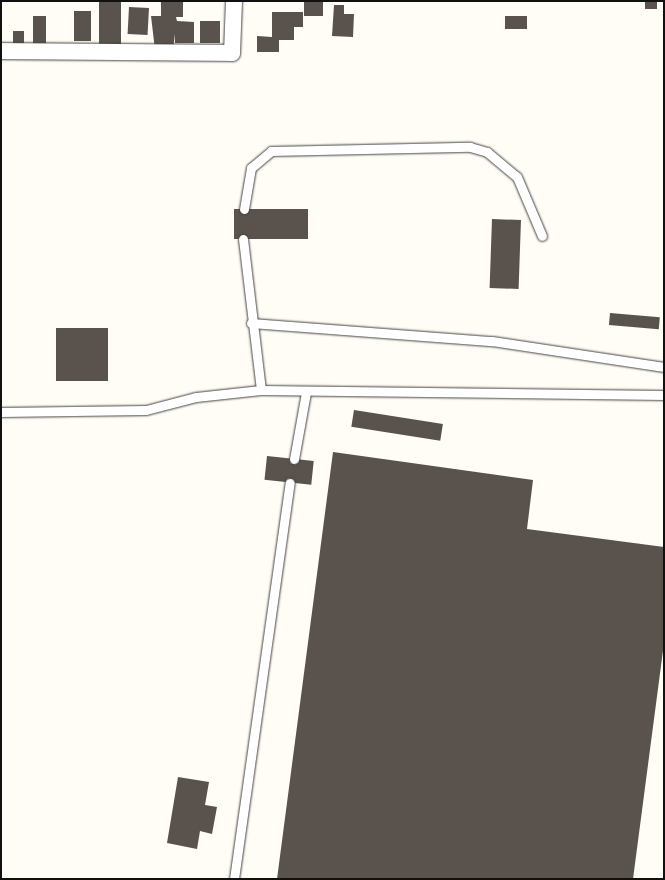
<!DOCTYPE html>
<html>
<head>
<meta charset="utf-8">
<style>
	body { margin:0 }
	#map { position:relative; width:665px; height:880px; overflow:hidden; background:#fffdf5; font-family:"IBM Plex Serif",serif }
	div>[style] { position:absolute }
	.building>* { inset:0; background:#5a524d; transform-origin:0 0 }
	.roads { filter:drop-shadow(0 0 1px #444) drop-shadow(0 0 1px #444) }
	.service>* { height:9px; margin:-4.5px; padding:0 4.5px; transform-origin:4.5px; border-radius:4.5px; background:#fff }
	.minor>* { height:16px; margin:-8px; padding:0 8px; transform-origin:8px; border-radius:8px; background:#fff }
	span { translate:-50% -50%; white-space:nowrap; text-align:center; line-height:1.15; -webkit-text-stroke:5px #fff; paint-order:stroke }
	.frame { position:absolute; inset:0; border:2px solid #111; pointer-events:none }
</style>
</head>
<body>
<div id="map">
	<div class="building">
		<div style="left:121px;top:1px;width:48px;height:22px;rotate:90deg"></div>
		<div style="clip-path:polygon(161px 1px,183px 1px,183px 17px,176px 17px,177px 21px,194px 22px,194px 43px,175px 43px,175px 34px,173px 50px,155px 50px,151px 16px,161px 16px)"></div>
		<div style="left:304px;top:1px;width:19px;height:15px"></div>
		<div style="left:645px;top:1px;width:12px;height:8px"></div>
		<div style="clip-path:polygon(334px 5px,344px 5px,344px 14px,354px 14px,353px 37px,332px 36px)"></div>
		<div style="left:129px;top:7px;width:20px;height:27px;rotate:3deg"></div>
		<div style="left:74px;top:11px;width:17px;height:30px"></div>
		<div style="clip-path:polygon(272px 12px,303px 12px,303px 27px,294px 27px,294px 40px,279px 40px,279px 52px,257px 52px,257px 36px,272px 37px)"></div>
		<div style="left:33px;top:16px;width:13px;height:30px"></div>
		<div style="left:505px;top:16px;width:22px;height:13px"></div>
		<div style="left:200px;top:21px;width:20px;height:22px"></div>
		<div style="left:13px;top:31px;width:11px;height:18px"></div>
		<div style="left:234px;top:209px;width:74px;height:30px"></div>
		<div style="left:492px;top:219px;width:29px;height:69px;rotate:2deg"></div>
		<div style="left:610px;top:313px;width:50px;height:12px;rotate:5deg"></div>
		<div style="left:56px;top:328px;width:52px;height:53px"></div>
		<div style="left:354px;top:410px;width:90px;height:17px;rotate:9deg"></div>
		<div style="clip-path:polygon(333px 452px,533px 480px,527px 529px,664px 547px,664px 643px,633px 879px,277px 879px)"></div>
		<div style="left:267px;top:456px;width:47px;height:24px;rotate:6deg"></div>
		<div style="clip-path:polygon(178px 777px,209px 782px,205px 805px,217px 807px,212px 834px,200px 831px,197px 849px,167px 843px)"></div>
	</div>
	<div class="roads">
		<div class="service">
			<div style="left:244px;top:209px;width:42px;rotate:-80.3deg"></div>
			<div style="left:251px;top:168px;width:26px;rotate:-40deg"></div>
			<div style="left:271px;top:151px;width:199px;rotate:-1.2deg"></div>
			<div style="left:470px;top:147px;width:18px;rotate:16deg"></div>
			<div style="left:487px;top:152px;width:39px;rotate:40deg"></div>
			<div style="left:517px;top:177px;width:64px;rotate:67deg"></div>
			<div style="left:243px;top:239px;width:152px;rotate:83.2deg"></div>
			<div style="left:251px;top:323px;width:242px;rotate:4.3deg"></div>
			<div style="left:492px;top:341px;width:174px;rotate:8.6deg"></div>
			<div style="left:1px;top:412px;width:145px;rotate:-0.8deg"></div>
			<div style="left:146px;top:410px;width:52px;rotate:-14.6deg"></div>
			<div style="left:196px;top:397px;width:65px;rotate:-6.1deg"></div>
			<div style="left:261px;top:390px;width:403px;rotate:0.7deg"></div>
			<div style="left:294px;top:459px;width:68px;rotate:-79.8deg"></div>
			<div style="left:234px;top:879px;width:400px;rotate:-82deg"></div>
		</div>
		<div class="minor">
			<div style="left:1px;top:51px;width:231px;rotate:0.5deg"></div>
			<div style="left:232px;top:53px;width:52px;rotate:-87.8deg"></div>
		</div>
	</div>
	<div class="frame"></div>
</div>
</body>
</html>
